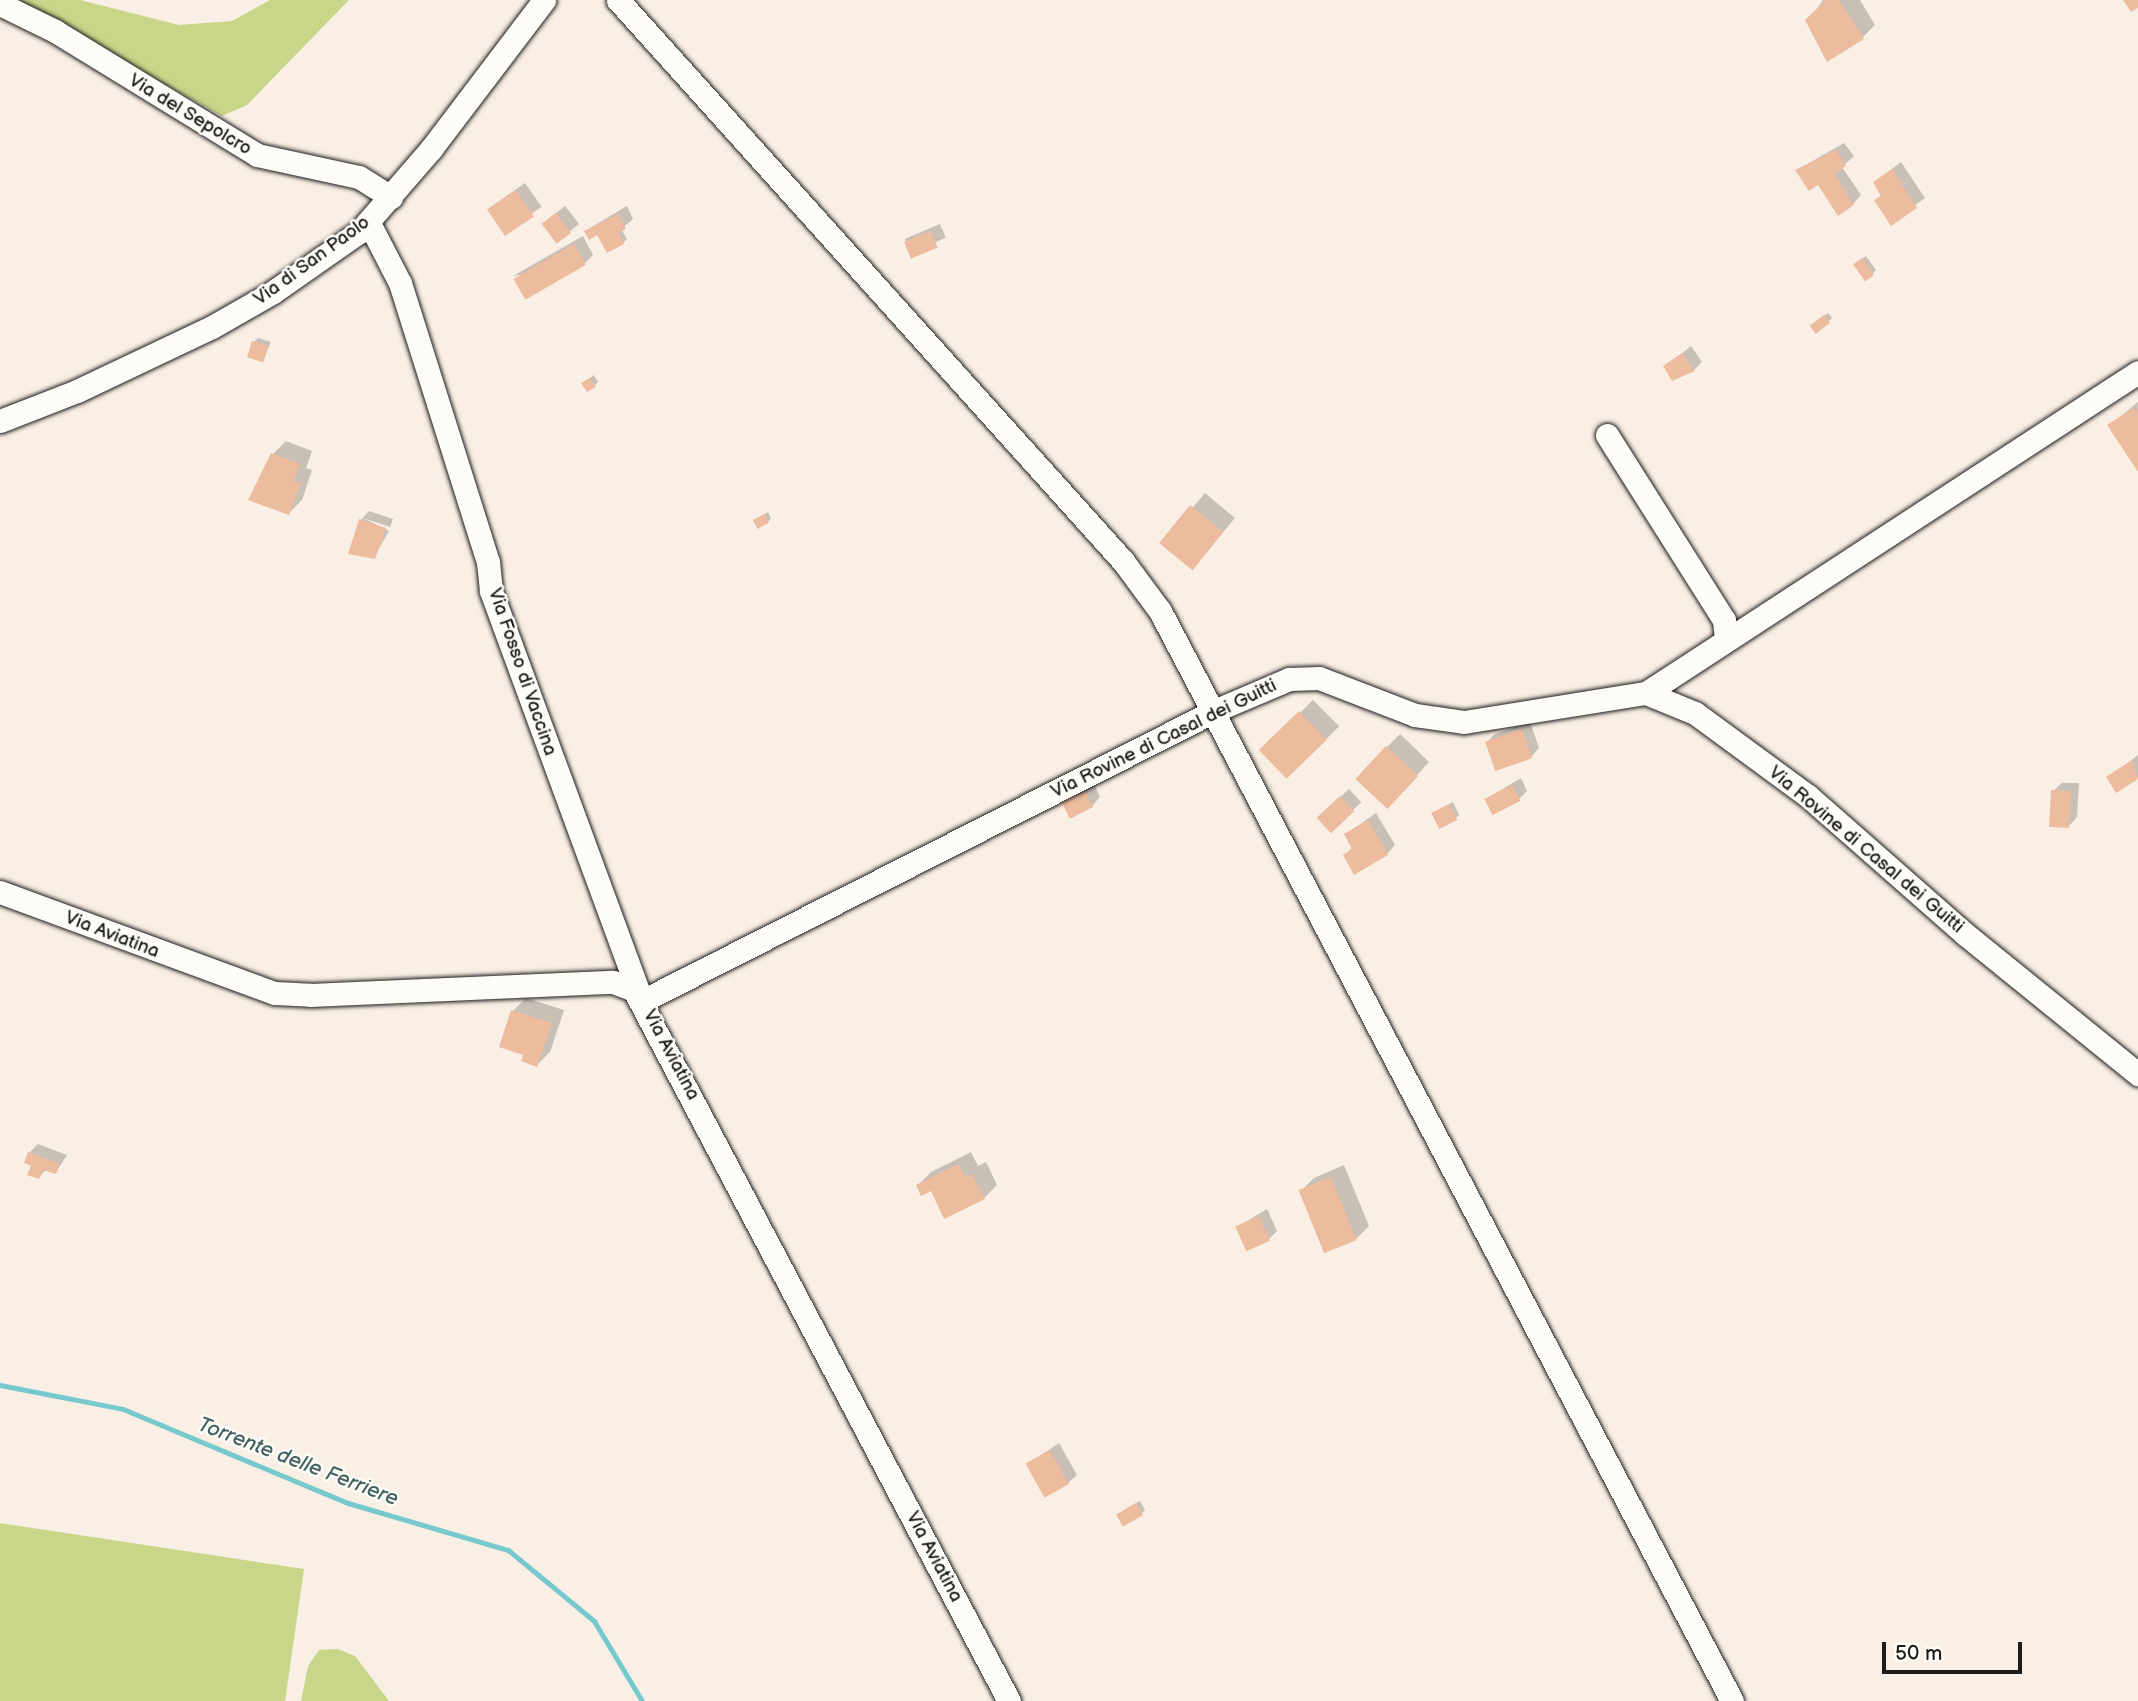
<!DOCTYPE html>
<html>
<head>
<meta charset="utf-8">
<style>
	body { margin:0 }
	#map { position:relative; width:2138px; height:1701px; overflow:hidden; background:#faefe5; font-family:"Balsamiq Sans",sans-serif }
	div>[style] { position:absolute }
	.green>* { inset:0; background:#c8d68a }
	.shadow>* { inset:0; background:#0003; transform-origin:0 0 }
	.stream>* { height:5px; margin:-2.5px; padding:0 2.5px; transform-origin:2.5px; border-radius:2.5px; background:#78c9ce }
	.building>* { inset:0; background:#edbb9d; transform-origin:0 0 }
	.roads { filter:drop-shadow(0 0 2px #1c1c1c) drop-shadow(0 0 2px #1c1c1c) }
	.minor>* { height:23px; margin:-11.5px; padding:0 11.5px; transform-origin:11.5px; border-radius:11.5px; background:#fdfcf7 }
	span { translate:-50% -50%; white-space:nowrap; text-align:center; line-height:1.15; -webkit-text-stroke:5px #fdfcf7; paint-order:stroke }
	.street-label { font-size:19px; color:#1c1c1c }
	.water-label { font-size:21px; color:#416163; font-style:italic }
	.scale { position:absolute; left:1882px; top:1642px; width:140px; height:32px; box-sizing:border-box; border:4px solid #1c1c1c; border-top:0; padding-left:9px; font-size:21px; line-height:24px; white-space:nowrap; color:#1c1c1c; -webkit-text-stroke:5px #fdfcf7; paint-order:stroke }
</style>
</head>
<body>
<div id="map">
	<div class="green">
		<div style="clip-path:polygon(14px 0,80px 0,179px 25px,232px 21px,270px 0,349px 0,247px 105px,222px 116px)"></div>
		<div style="clip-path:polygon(0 1523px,304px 1569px,285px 1701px,0 1701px)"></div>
		<div style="clip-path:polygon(338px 1649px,355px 1656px,389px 1701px,301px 1701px,308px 1666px,319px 1650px)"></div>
	</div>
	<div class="shadow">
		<div style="clip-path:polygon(1823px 0,1860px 0,1875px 25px,1862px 38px,1815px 12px)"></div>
		<div style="clip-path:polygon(1844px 143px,1854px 156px,1842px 167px,1861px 195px,1853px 204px,1797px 170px)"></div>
		<div style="clip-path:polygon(1901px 162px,1925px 198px,1891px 223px,1876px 200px,1882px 194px,1875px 182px)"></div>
		<div style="left:525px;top:183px;width:29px;height:44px;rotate:55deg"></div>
		<div style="left:565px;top:206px;width:23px;height:28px;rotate:52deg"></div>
		<div style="clip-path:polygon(627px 206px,633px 219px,621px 229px,627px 239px,623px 243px,590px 228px)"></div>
		<div style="left:940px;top:224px;width:15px;height:38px;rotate:67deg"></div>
		<div style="clip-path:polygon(583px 236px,593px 255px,585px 263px,513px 276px)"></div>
		<div style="clip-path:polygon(1866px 256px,1876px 270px,1872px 274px,1859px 261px)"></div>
		<div style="clip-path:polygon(1828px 313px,1832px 318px,1828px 322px,1815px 322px)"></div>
		<div style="clip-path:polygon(258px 338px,271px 342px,263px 360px,254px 342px)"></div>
		<div style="clip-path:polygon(1691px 346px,1702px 362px,1694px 370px,1665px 367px)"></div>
		<div style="clip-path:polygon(594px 375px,598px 382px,594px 386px,587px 380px)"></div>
		<div style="clip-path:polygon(2138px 402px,2138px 469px,2110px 425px)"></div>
		<div style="clip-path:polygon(286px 441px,312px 451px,306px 468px,312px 470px,302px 500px,289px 513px,272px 455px)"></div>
		<div style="left:1205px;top:493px;width:39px;height:67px;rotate:40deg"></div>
		<div style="clip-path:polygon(369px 511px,393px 519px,390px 527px,363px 518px,389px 531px,374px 557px,361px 520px)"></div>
		<div style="clip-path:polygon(768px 512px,771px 518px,768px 522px,754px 521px)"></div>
		<div style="left:1313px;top:700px;width:37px;height:71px;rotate:45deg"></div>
		<div style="clip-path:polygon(1530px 722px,1539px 748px,1531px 757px,1487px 742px,1495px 734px)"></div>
		<div style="clip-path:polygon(1400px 734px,1429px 762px,1400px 794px,1387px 747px)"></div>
		<div style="clip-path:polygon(2138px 755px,2138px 777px,2117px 791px,2108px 778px)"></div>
		<div style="clip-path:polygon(1521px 778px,1527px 791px,1519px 799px,1486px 799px)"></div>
		<div style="clip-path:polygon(2062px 783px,2079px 783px,2077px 817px,2069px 826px,2053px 791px)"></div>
		<div style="clip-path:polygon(1094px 784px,1100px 797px,1092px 806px,1064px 804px)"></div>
		<div style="left:1349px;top:789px;width:18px;height:41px;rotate:47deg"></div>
		<div style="clip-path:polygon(1453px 802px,1459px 815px,1456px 818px,1433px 813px)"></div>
		<div style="clip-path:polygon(1376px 813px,1395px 845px,1387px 854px,1345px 855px,1353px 847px,1346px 834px)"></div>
		<div style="clip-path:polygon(526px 998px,564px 1010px,550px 1052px,537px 1065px,526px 1054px,513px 1011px)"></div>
		<div style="clip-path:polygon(38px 1144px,67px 1155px,56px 1172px,47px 1169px,39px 1177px,29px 1153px)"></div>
		<div style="clip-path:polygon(971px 1152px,978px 1166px,986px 1162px,997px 1185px,984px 1198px,918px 1185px,931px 1172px)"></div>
		<div style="clip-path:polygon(1344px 1165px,1369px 1226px,1356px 1239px,1301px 1191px,1314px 1178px)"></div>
		<div style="clip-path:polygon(1267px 1209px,1277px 1231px,1269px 1239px,1237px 1227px)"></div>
		<div style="clip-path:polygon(1059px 1443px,1077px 1475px,1068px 1483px,1028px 1464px)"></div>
		<div style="clip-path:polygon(1140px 1501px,1145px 1510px,1142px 1513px,1118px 1514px)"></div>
	</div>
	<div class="stream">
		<div style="left:0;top:1385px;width:125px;rotate:11deg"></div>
		<div style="left:123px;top:1409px;width:244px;rotate:22.7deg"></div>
		<div style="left:348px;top:1503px;width:167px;rotate:16.4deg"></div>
		<div style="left:508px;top:1550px;width:112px;rotate:39.5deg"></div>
		<div style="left:594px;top:1621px;width:93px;rotate:59deg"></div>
	</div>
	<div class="building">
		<div style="clip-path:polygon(1826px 0,1839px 0,1864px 39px,1827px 62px,1805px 20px)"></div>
		<div style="clip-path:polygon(2123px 0,2138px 0,2138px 8px,2131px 12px)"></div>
		<div style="clip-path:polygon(1836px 150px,1846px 166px,1834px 174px,1854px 205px,1838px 216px,1818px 185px,1809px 191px,1795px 170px)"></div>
		<div style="clip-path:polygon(1892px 169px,1917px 208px,1891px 226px,1874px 200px,1881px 196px,1873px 182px)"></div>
		<div style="left:516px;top:190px;width:32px;height:35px;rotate:56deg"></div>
		<div style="left:556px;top:213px;width:25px;height:18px;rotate:53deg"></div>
		<div style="clip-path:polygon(618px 214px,626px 229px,618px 233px,624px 244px,607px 253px,597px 235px,589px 240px,584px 231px)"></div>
		<div style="left:931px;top:231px;width:18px;height:29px;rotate:68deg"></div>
		<div style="left:574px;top:244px;width:24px;height:70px;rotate:60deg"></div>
		<div style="left:1862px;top:258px;width:21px;height:11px;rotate:55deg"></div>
		<div style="left:1824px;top:315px;width:10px;height:18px;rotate:53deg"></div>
		<div style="left:252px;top:341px;width:17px;height:17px;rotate:17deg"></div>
		<div style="clip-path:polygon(1682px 353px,1695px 371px,1672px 381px,1663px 366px)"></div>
		<div style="clip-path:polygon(590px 378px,596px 387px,587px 392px,581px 383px)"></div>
		<div style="clip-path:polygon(2134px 407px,2138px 413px,2138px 472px,2107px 425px)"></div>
		<div style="clip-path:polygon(271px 453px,300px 464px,294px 481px,301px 483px,289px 515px,248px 500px)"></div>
		<div style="left:1190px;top:505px;width:43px;height:49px;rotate:39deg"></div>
		<div style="left:764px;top:514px;width:10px;height:13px;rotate:61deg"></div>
		<div style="clip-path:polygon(359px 519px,386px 528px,375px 559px,348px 554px)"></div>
		<div style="left:1299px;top:711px;width:40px;height:56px;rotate:46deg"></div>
		<div style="left:1522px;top:729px;width:31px;height:39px;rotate:71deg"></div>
		<div style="left:1386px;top:746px;width:44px;height:45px;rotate:43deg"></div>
		<div style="clip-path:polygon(2132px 760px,2138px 779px,2116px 793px,2106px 777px)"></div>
		<div style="left:1512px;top:785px;width:18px;height:31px;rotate:63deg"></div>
		<div style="left:2051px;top:790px;width:20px;height:37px;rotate:3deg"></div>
		<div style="left:1085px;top:791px;width:18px;height:26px;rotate:63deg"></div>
		<div style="left:1340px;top:796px;width:21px;height:32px;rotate:47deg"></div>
		<div style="left:1449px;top:804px;width:18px;height:20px;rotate:63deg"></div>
		<div style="clip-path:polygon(1368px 820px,1388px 855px,1354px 875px,1343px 855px,1352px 849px,1344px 834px)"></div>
		<div style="clip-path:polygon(511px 1010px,552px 1023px,537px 1067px,521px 1061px,523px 1055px,499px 1047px)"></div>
		<div style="clip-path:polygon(28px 1152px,60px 1164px,56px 1174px,43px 1170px,39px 1179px,27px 1175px,31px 1166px,24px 1163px)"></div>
		<div style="clip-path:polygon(958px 1164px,965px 1177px,972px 1174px,985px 1199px,944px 1219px,931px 1191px,921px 1196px,916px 1185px)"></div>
		<div style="left:1331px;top:1177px;width:68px;height:35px;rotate:68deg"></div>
		<div style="left:1259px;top:1216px;width:27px;height:26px;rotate:66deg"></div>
		<div style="left:1050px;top:1450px;width:39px;height:28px;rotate:61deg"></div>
		<div style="left:1136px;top:1503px;width:14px;height:23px;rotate:60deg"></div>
	</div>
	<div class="roads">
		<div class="minor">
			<div style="left:618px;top:0;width:755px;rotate:48.01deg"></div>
			<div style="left:1123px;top:561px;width:62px;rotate:53.5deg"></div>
			<div style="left:1160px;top:611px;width:1231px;rotate:62.31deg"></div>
			<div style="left:0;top:4px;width:61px;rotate:26.1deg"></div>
			<div style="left:55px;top:31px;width:237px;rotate:31.5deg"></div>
			<div style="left:257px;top:155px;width:104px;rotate:12.2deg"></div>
			<div style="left:359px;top:177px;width:38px;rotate:32deg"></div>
			<div style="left:369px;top:223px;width:68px;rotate:62.7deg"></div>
			<div style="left:400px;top:283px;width:293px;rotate:72.5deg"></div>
			<div style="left:488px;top:562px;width:29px;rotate:84deg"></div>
			<div style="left:491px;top:591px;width:434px;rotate:69.8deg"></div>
			<div style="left:0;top:421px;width:83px;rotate:-21.3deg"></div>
			<div style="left:77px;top:391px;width:149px;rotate:-25.4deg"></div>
			<div style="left:212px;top:327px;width:70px;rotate:-29.8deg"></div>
			<div style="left:273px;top:292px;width:105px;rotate:-34.9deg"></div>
			<div style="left:359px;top:232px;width:110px;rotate:-49.1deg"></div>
			<div style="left:431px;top:149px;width:187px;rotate:-52.8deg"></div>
			<div style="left:1607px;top:435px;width:219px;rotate:57.7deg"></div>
			<div style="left:1724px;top:620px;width:20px;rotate:84deg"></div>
			<div style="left:1646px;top:693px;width:587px;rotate:-33.12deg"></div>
			<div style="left:0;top:892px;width:293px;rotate:20.2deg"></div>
			<div style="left:275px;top:993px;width:35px;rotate:3deg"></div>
			<div style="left:310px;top:995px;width:303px;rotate:-2.5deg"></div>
			<div style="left:613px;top:982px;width:22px;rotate:21deg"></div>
			<div style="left:634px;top:990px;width:804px;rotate:62.19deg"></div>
			<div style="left:642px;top:1001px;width:641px;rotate:-26.88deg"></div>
			<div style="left:1214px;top:711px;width:82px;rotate:-23.1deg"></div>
			<div style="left:1289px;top:679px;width:30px;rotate:-2deg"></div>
			<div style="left:1319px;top:678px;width:103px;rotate:21.1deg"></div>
			<div style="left:1415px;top:715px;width:49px;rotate:8.1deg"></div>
			<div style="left:1464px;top:722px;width:184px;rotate:-9.1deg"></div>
			<div style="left:1646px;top:693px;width:53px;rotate:22.2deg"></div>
			<div style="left:1695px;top:713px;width:140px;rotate:36.3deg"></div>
			<div style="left:1808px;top:796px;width:209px;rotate:41.3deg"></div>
			<div style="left:1965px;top:934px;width:223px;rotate:39deg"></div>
		</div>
	</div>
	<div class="street-label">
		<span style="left:190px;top:115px;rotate:31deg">Via del Sepolcro</span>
		<span style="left:312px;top:261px;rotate:-36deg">Via di San Paolo</span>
		<span style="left:522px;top:672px;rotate:71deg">Via Fosso di Vaccina</span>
		<span style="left:1164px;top:739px;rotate:-26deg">Via Rovine di Casal dei Guitti</span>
		<span style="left:1866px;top:850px;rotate:40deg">Via Rovine di Casal dei Guitti</span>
		<span style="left:112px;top:935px;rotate:21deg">Via Aviatina</span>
		<span style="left:671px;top:1055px;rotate:62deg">Via Aviatina</span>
		<span style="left:934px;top:1557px;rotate:62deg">Via Aviatina</span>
	</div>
	<div class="water-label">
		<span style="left:298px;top:1462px;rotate:21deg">Torrente delle Ferriere</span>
	</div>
	<div class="scale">50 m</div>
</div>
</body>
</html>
